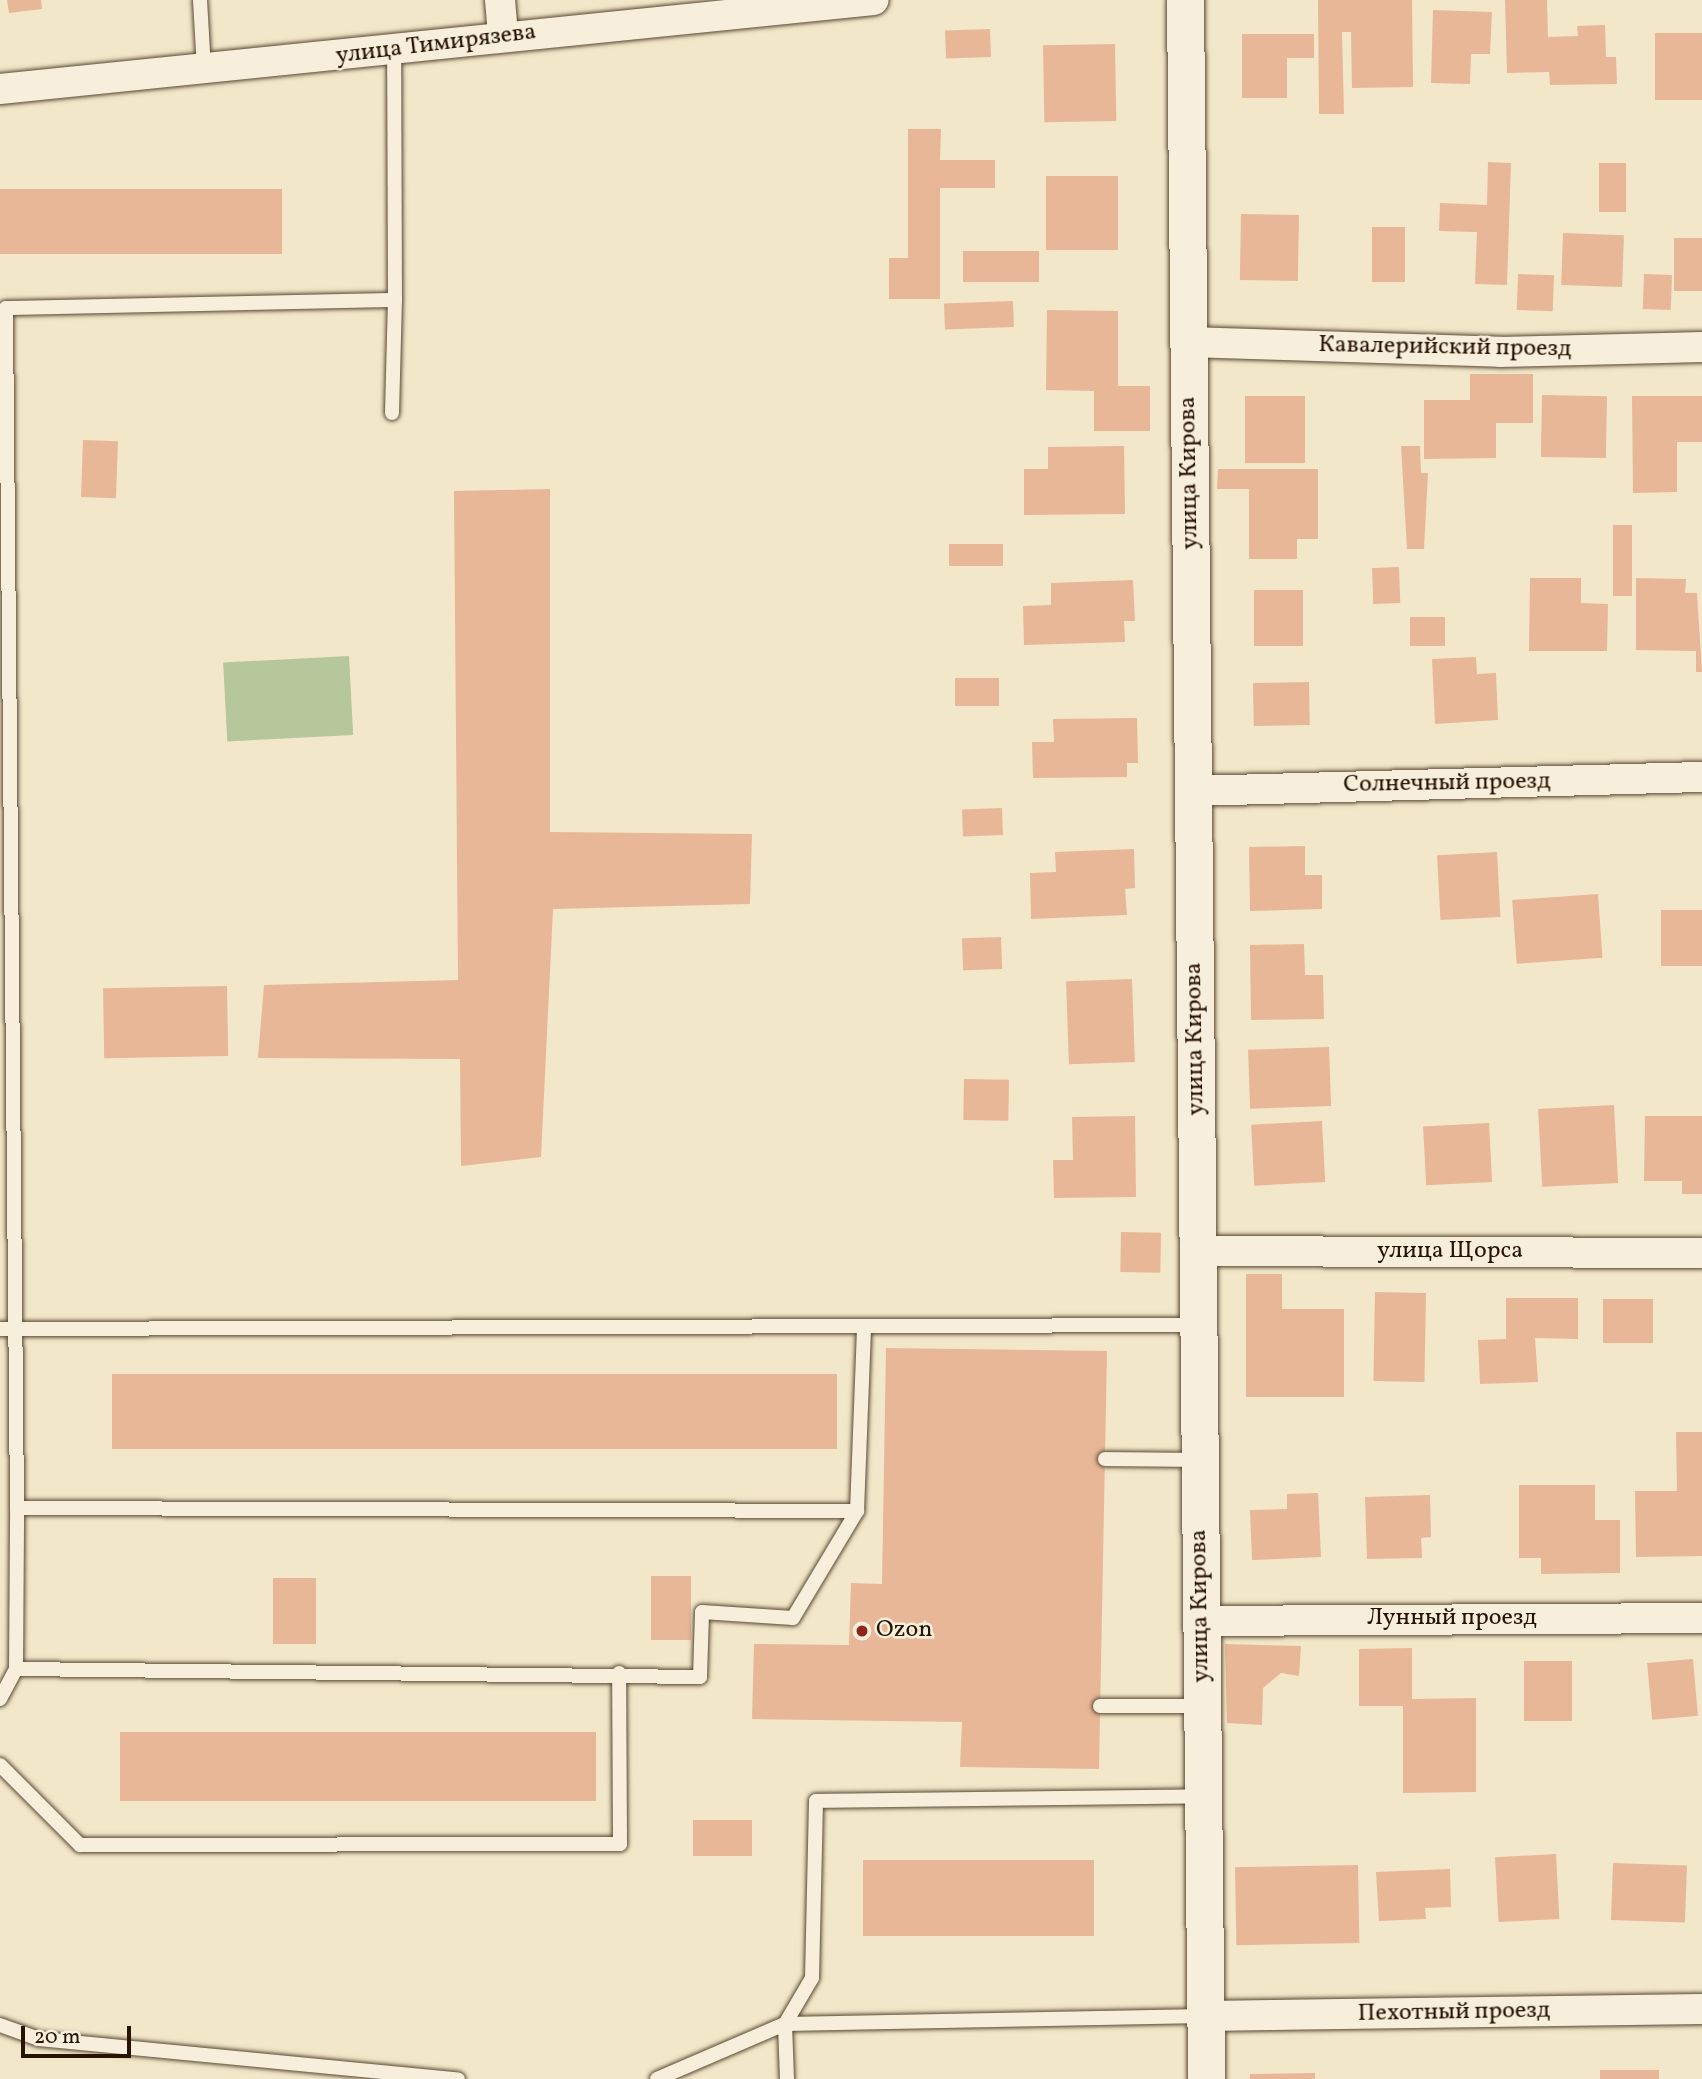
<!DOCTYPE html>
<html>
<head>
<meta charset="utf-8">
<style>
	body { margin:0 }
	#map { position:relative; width:1702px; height:2079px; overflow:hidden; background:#f2e7c9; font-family:Vollkorn,serif }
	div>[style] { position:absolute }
	.green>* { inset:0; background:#b5c79b; transform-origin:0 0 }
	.building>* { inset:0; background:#e8b797; transform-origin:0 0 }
	.roads { filter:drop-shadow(0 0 2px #594832) drop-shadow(0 0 2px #594832) }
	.service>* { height:14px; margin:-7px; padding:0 7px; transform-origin:7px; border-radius:7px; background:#f7efdc }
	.minor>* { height:30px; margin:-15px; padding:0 15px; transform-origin:15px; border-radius:15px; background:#f7efdc }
	.tertiary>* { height:37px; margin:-18.5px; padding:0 18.5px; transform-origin:18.5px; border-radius:18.5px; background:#f7efdc }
	.dots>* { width:19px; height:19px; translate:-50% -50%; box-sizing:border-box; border:4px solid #f7efdc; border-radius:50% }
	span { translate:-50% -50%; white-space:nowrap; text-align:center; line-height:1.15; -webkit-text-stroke:5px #f7efdc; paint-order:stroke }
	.street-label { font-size:24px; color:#261300 }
	.poi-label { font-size:24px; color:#261300 }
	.left { translate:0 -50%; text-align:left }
	.scale { position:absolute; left:21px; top:2026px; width:110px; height:32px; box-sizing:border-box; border:4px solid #261300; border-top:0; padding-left:9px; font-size:21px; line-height:24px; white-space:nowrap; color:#261300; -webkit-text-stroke:5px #f7efdc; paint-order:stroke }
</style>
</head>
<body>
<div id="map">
	<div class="green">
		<div style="left:349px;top:656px;width:79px;height:126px;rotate:87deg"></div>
	</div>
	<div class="building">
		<div style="clip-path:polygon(7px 0,41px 0,42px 9px,9px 13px)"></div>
		<div style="clip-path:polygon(1318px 0,1412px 0,1413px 87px,1352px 88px,1351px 32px,1342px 32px,1344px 114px,1319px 114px)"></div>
		<div style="clip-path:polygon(1505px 0,1547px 0,1548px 37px,1578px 36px,1577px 26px,1605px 25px,1606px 57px,1616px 57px,1617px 84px,1550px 85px,1549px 72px,1507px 73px)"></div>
		<div style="clip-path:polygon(1433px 10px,1492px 12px,1490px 54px,1471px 54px,1470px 84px,1431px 83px)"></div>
		<div style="left:990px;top:29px;width:28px;height:45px;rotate:88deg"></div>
		<div style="left:1655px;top:33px;width:47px;height:67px"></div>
		<div style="clip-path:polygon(1242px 34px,1314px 34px,1314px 58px,1287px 58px,1287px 98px,1242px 98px)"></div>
		<div style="left:1115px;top:44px;width:77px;height:72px;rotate:89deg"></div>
		<div style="clip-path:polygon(908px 129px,941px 129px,940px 160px,995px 160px,995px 188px,940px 188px,940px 299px,889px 299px,889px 258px,908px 258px)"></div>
		<div style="clip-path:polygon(1488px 162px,1511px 163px,1507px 285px,1475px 284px,1477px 232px,1439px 231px,1440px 203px,1487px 205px)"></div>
		<div style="left:1599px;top:163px;width:27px;height:49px"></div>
		<div style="left:1046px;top:176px;width:72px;height:74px"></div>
		<div style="left:282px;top:189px;width:65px;height:282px;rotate:90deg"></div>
		<div style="left:1241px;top:214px;width:58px;height:66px;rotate:1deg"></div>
		<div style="left:1372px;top:227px;width:33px;height:55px"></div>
		<div style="left:1563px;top:233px;width:61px;height:52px;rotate:2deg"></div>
		<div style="left:1674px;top:238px;width:28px;height:53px"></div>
		<div style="left:1039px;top:251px;width:31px;height:76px;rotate:90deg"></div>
		<div style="left:1518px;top:274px;width:36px;height:36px;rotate:2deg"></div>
		<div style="left:1644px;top:274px;width:28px;height:35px;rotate:2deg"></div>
		<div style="left:1013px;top:301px;width:26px;height:69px;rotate:88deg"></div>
		<div style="clip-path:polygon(1047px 310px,1118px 311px,1118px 386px,1150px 386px,1150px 431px,1094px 431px,1094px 391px,1046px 390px)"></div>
		<div style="clip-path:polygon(1470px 374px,1533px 374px,1533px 423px,1496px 423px,1496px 458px,1424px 459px,1424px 400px,1470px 400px)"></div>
		<div style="left:1542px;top:395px;width:65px;height:62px;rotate:1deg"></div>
		<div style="left:1245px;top:396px;width:60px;height:67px"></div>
		<div style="clip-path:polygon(1632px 396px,1702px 396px,1702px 442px,1677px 442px,1677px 492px,1633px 493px)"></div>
		<div style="left:83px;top:440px;width:35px;height:57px;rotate:2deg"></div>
		<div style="clip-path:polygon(1124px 446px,1125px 514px,1024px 515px,1024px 469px,1048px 469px,1048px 447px)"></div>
		<div style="clip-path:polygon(1401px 446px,1420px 446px,1421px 473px,1428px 473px,1424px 549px,1407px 549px)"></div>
		<div style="clip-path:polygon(1218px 469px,1318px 469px,1318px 539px,1297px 539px,1297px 559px,1249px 559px,1249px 489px,1217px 489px)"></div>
		<div style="clip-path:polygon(550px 489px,550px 832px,752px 834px,750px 904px,553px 909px,541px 1157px,461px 1166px,460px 1059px,258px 1058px,264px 985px,458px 980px,454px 491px)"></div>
		<div style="left:1613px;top:525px;width:19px;height:71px"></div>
		<div style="left:1003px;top:544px;width:22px;height:54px;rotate:90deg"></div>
		<div style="left:1399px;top:567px;width:36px;height:27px;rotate:88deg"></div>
		<div style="clip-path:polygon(1530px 578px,1581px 578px,1581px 603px,1608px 604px,1607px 651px,1529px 651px)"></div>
		<div style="clip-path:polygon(1636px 578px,1686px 579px,1685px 593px,1697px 593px,1702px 672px,1696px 672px,1696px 651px,1636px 650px)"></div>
		<div style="clip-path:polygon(1133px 580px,1135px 621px,1124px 621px,1125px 642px,1024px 645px,1023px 606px,1051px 605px,1051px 583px)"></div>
		<div style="left:1254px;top:590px;width:49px;height:56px"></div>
		<div style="left:1445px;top:617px;width:29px;height:35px;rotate:90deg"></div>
		<div style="clip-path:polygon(1476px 657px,1477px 674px,1496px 673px,1498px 720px,1435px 724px,1432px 659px)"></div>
		<div style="left:955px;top:678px;width:44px;height:28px"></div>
		<div style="left:1309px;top:682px;width:43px;height:56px;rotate:89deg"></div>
		<div style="clip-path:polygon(1137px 718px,1138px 763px,1127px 763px,1127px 777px,1033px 778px,1032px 742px,1054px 742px,1053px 719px)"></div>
		<div style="left:1002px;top:808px;width:27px;height:40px;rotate:88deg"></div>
		<div style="clip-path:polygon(1305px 846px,1305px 875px,1322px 875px,1322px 909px,1250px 911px,1249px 847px)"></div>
		<div style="clip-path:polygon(1134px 849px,1135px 888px,1125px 889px,1127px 915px,1031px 919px,1030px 873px,1056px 872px,1055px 852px)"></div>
		<div style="left:1497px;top:852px;width:65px;height:60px;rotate:87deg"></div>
		<div style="left:1598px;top:894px;width:64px;height:86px;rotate:86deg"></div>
		<div style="left:1702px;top:910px;width:56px;height:41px;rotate:90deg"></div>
		<div style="left:1001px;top:937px;width:32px;height:39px;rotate:88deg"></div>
		<div style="clip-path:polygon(1304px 944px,1305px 975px,1323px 975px,1324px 1019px,1251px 1020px,1250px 945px)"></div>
		<div style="left:1132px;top:979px;width:83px;height:66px;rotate:88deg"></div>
		<div style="left:227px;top:986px;width:70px;height:124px;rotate:89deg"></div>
		<div style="left:1329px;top:1047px;width:59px;height:81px;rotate:88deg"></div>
		<div style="left:964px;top:1079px;width:45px;height:41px;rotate:1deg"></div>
		<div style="left:1614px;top:1105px;width:78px;height:76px;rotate:87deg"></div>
		<div style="clip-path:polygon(1135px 1116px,1136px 1197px,1054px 1198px,1053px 1160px,1073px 1160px,1072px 1117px)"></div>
		<div style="clip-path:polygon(1645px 1116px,1702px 1116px,1702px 1194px,1682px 1194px,1682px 1181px,1644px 1181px)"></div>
		<div style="left:1322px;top:1121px;width:61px;height:71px;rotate:87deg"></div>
		<div style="left:1489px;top:1123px;width:59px;height:66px;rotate:87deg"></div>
		<div style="left:1121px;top:1232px;width:40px;height:40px;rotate:1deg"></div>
		<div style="clip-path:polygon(1246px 1274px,1282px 1274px,1282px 1309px,1344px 1309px,1344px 1397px,1246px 1397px)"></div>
		<div style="left:1375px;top:1292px;width:51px;height:89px;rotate:1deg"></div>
		<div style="clip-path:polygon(1506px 1298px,1578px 1298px,1578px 1339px,1535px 1338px,1538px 1382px,1480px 1384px,1478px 1340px,1506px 1339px)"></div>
		<div style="left:1603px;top:1299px;width:50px;height:44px"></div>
		<div style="clip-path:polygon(886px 1348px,1107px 1351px,1099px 1769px,960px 1767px,962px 1722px,752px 1719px,754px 1644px,849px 1645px,851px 1583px,882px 1584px)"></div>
		<div style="left:112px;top:1374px;width:725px;height:75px"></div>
		<div style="clip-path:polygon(1676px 1432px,1702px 1432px,1702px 1556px,1636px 1557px,1635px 1491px,1677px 1491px)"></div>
		<div style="clip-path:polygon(1519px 1485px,1595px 1485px,1595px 1520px,1620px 1520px,1620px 1573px,1541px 1574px,1541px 1558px,1519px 1558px)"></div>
		<div style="clip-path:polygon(1318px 1493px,1321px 1557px,1252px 1560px,1250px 1510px,1287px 1509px,1287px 1494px)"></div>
		<div style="clip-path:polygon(1430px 1495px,1431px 1537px,1421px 1538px,1422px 1558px,1367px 1559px,1365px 1497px)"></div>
		<div style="left:651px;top:1576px;width:40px;height:64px"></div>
		<div style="left:273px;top:1578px;width:43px;height:66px"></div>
		<div style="clip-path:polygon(1225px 1644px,1301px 1646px,1299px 1676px,1281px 1673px,1263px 1688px,1262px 1725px,1227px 1723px)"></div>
		<div style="clip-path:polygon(1412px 1648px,1412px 1699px,1476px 1698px,1476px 1792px,1403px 1793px,1403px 1706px,1359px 1706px,1359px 1649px)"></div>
		<div style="left:1693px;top:1659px;width:57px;height:46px;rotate:85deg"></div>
		<div style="left:1572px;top:1661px;width:60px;height:48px;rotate:90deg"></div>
		<div style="left:596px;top:1732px;width:69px;height:476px;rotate:90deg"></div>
		<div style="left:693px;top:1820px;width:59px;height:36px"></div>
		<div style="left:1556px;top:1854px;width:65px;height:61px;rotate:87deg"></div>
		<div style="left:1094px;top:1860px;width:76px;height:231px;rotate:90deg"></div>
		<div style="left:1613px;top:1863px;width:74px;height:57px;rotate:2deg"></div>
		<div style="left:1358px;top:1865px;width:78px;height:123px;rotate:89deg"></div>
		<div style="clip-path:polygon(1450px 1869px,1451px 1907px,1425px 1908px,1426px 1919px,1379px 1921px,1376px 1872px)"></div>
		<div style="left:1659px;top:2070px;width:9px;height:59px;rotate:90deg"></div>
		<div style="clip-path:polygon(1315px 2073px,1315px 2079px,1250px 2079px,1250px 2074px)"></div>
	</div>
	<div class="roads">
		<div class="service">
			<div style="left:200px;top:0;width:70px;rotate:86.7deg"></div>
			<div style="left:392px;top:413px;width:113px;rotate:-88.5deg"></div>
			<div style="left:0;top:1329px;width:1199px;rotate:-0.19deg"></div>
			<div style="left:1105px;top:1459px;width:93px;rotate:0.6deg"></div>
			<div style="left:17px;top:1508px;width:840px;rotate:0.2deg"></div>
			<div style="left:16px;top:1669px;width:684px;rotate:0.67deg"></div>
			<div style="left:700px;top:1677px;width:65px;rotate:-88.2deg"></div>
			<div style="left:702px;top:1612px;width:91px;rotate:3.8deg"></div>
			<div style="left:793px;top:1618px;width:125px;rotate:-59.1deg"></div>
			<div style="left:857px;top:1511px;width:185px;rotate:-87.8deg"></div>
			<div style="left:0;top:1699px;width:34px;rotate:-62deg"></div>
			<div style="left:16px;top:1669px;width:161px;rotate:-89.6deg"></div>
			<div style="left:17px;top:1508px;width:1200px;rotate:-90.53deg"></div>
			<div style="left:6px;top:308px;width:389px;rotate:-1.2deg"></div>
			<div style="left:395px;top:300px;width:249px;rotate:-90.2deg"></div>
			<div style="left:1100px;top:1706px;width:100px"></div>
			<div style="left:0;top:1765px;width:113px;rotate:45deg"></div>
			<div style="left:80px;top:1845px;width:540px;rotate:-0.11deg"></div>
			<div style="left:620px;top:1844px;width:171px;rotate:-90.3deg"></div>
			<div style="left:0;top:2025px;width:41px;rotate:19.7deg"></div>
			<div style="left:39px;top:2039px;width:421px;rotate:5.5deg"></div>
			<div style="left:657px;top:2079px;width:139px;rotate:-23.3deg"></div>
			<div style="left:785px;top:2024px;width:419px;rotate:-1.1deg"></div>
			<div style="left:787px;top:2079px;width:55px;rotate:-92.1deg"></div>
			<div style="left:785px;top:2024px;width:53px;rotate:-59.6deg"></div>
			<div style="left:812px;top:1978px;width:177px;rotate:-88.7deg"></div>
			<div style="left:816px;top:1801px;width:385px;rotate:-0.7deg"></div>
		</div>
		<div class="minor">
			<div style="left:500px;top:0;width:36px;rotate:85deg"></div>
			<div style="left:0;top:89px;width:878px;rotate:-5.82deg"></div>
			<div style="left:1188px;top:342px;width:312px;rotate:1.8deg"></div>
			<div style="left:1500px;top:352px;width:202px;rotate:-1.4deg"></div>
			<div style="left:1193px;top:791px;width:509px;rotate:-1.58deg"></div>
			<div style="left:1198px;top:1251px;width:504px;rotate:0.23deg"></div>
			<div style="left:1201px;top:1621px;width:501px;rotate:-0.34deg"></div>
			<div style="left:1205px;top:2016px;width:497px;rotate:-0.8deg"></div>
		</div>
		<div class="tertiary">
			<div style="left:1185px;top:0;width:2079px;rotate:89.42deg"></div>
		</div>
	</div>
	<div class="dots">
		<div style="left:862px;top:1631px;background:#8f2418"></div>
	</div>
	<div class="street-label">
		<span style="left:436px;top:45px;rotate:-7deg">улица Тимирязева</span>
		<span style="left:1445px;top:348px;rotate:1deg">Кавалерийский проезд</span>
		<span style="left:1190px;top:473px;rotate:-91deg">улица Кирова</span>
		<span style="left:1447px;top:784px;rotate:-1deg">Солнечный проезд</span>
		<span style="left:1196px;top:1039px;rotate:-91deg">улица Кирова</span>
		<span style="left:1450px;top:1252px">улица Щорса</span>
		<span style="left:1201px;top:1606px;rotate:-91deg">улица Кирова</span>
		<span style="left:1452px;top:1619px">Лунный проезд</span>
		<span style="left:1454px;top:2013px;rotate:-1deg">Пехотный проезд</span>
	</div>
	<div class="poi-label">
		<span class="left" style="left:876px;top:1631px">Ozon</span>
	</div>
	<div class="scale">20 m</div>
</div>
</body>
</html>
